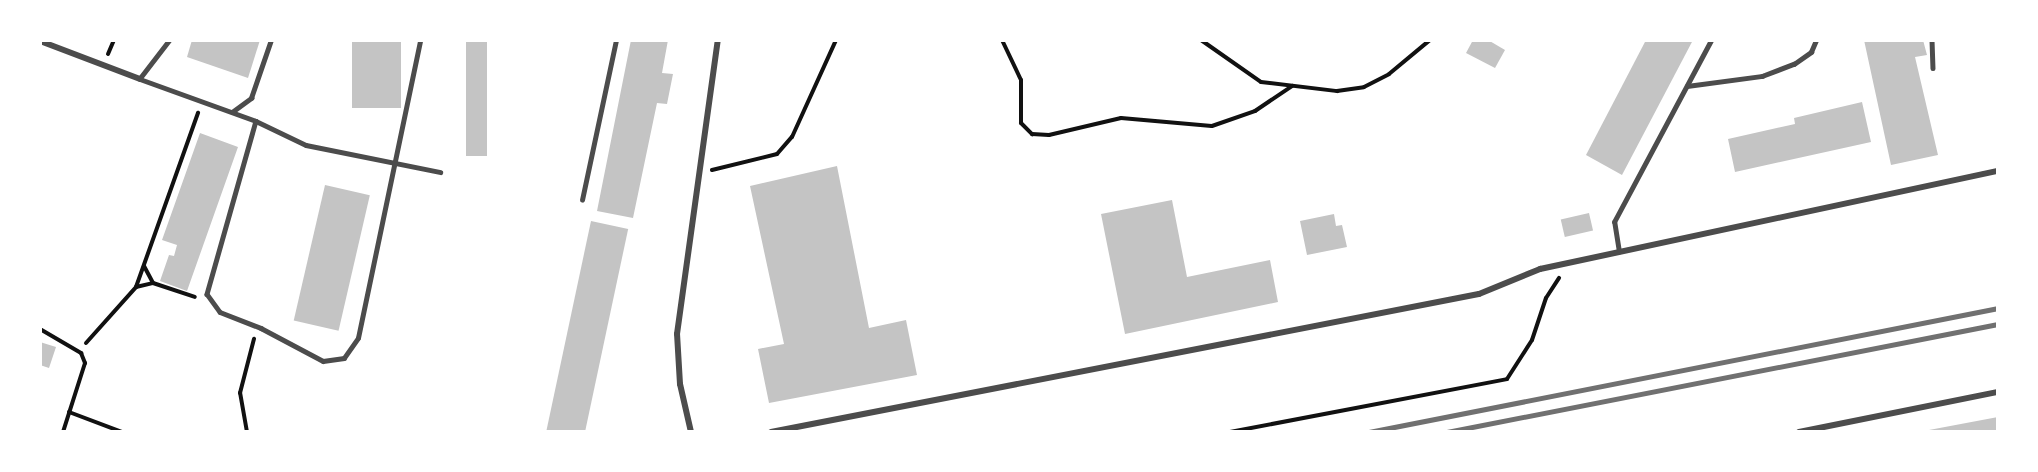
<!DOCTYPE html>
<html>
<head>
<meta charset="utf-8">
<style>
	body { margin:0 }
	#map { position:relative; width:2038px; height:472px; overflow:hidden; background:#fff; font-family:"Fira Sans Condensed",sans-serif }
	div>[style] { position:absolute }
	.building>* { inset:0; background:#c4c4c4; transform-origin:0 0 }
	.path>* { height:4px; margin:-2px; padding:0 2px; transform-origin:2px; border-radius:2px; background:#111 }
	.service>* { height:4.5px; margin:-2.25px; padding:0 2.25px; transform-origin:2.25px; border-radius:2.25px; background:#4c4c4c }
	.minor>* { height:6px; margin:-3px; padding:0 3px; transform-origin:3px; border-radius:3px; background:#4c4c4c }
	.rail>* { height:4.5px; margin:-2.25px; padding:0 2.25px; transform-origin:2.25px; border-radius:2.25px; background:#707070 }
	span { translate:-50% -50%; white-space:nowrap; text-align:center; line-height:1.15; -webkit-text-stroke:4.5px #fff; paint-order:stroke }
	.frame { position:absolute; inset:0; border:42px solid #fff; pointer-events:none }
</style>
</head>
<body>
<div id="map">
	<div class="building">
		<div style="clip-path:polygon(192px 40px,260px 40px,248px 78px,187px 57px)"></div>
		<div style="left:352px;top:40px;width:49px;height:68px"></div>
		<div style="left:466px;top:40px;width:21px;height:116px"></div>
		<div style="clip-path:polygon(631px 40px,668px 40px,662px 73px,673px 74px,667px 104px,657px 103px,633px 218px,597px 211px)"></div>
		<div style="clip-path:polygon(1473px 40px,1488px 40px,1505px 50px,1495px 68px,1466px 53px)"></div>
		<div style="clip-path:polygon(1646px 40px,1693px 40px,1622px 175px,1586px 155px)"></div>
		<div style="clip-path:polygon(1864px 40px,1923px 40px,1927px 55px,1915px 57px,1938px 155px,1891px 165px)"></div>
		<div style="clip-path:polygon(1862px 102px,1871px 142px,1735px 172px,1728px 139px,1795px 124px,1794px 118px)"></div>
		<div style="clip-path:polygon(200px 133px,238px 147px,187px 291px,160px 281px,169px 255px,174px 256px,177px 245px,162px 240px)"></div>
		<div style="clip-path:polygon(837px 166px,869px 328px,906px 320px,917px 375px,769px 403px,758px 349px,784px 344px,750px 186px)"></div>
		<div style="left:325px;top:185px;width:46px;height:139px;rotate:13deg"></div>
		<div style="clip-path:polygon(1172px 200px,1187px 277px,1270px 260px,1278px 302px,1125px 334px,1101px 214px)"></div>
		<div style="left:1589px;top:213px;width:18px;height:29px;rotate:77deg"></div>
		<div style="clip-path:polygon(1334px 214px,1336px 226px,1342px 225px,1347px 247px,1307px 255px,1300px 221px)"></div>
		<div style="left:591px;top:221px;width:38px;height:215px;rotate:12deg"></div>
		<div style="clip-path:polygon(40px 342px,56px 347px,49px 368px,40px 365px)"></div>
		<div style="clip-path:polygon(1998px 417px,1998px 432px,1929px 432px,1929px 430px)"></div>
	</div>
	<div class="path">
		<div style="left:1002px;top:40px;width:44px;rotate:64.6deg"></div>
		<div style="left:1021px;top:80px;width:43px;rotate:90deg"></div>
		<div style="left:1021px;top:123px;width:16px;rotate:45deg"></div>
		<div style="left:1032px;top:134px;width:17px;rotate:3deg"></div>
		<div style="left:1049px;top:135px;width:74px;rotate:-13.3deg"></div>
		<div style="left:1121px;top:118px;width:91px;rotate:5deg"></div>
		<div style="left:1212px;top:126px;width:46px;rotate:-19.2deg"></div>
		<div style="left:1255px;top:111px;width:45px;rotate:-34deg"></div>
		<div style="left:1201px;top:40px;width:73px;rotate:35deg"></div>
		<div style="left:1261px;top:82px;width:77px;rotate:6.8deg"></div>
		<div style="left:1337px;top:91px;width:27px;rotate:-8deg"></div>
		<div style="left:1364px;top:87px;width:28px;rotate:-27deg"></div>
		<div style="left:1389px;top:74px;width:53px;rotate:-39.7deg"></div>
		<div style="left:108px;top:54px;width:15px;rotate:-67deg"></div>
		<div style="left:712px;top:170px;width:67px;rotate:-13.8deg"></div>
		<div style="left:777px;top:154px;width:23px;rotate:-49deg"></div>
		<div style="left:792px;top:137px;width:107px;rotate:-65.6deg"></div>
		<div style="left:144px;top:266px;width:19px;rotate:62deg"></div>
		<div style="left:153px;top:283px;width:44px;rotate:18.4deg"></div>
		<div style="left:136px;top:287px;width:17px;rotate:-13deg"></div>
		<div style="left:40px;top:329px;width:48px;rotate:30.3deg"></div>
		<div style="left:81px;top:353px;width:11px;rotate:68deg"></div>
		<div style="left:85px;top:363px;width:72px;rotate:107.7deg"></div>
		<div style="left:86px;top:343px;width:75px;rotate:-48.2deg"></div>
		<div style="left:136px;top:287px;width:185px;rotate:-70.4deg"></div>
		<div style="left:69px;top:412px;width:57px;rotate:20.7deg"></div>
		<div style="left:247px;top:432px;width:40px;rotate:-100deg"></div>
		<div style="left:240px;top:393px;width:56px;rotate:-75.5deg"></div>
		<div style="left:1230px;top:432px;width:282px;rotate:-10.8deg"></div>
		<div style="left:1507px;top:379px;width:46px;rotate:-57.3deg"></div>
		<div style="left:1532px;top:340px;width:44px;rotate:-71.6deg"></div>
		<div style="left:1546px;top:298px;width:24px;rotate:-57deg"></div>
	</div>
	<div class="service">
		<div style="left:170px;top:40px;width:49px;rotate:127.6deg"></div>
		<div style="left:140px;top:79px;width:123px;rotate:19.9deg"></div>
		<div style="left:256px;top:121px;width:55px;rotate:25.6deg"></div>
		<div style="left:306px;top:145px;width:137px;rotate:11.4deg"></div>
		<div style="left:1932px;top:40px;width:28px;rotate:88deg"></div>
		<div style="left:1687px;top:86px;width:76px;rotate:-7.6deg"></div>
		<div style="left:1762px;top:76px;width:34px;rotate:-21deg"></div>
		<div style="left:1794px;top:64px;width:21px;rotate:-35deg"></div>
		<div style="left:1811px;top:52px;width:13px;rotate:-67deg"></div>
		<div style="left:232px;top:112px;width:24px;rotate:-36deg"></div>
		<div style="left:251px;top:98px;width:61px;rotate:-71deg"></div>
		<div style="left:256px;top:121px;width:180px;rotate:105.8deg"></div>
		<div style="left:207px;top:294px;width:22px;rotate:54deg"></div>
		<div style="left:220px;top:312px;width:44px;rotate:21.3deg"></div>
		<div style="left:261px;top:328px;width:70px;rotate:28deg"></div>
		<div style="left:323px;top:361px;width:21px;rotate:-8deg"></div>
		<div style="left:344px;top:358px;width:24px;rotate:-55deg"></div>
		<div style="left:358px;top:338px;width:304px;rotate:-78.2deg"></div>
		<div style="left:582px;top:200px;width:164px;rotate:-78deg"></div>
		<div style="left:1619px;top:252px;width:30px;rotate:-99deg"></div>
		<div style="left:1614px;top:222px;width:206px;rotate:-61.9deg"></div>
	</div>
	<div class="minor">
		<div style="left:40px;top:41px;width:107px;rotate:20.8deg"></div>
		<div style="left:691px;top:432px;width:49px;rotate:-102.9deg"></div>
		<div style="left:680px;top:384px;width:50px;rotate:-93.4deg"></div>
		<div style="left:677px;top:334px;width:297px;rotate:-82.1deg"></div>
		<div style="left:771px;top:432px;width:721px;rotate:-11.03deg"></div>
		<div style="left:1479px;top:294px;width:66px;rotate:-22.3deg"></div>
		<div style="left:1540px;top:269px;width:468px;rotate:-12.1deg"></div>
		<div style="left:1799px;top:432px;width:203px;rotate:-11.4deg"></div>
	</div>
	<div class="rail">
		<div style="left:1369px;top:432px;width:641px;rotate:-11.15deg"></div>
		<div style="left:1447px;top:432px;width:561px;rotate:-11.09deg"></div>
	</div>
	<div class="frame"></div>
</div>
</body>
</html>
